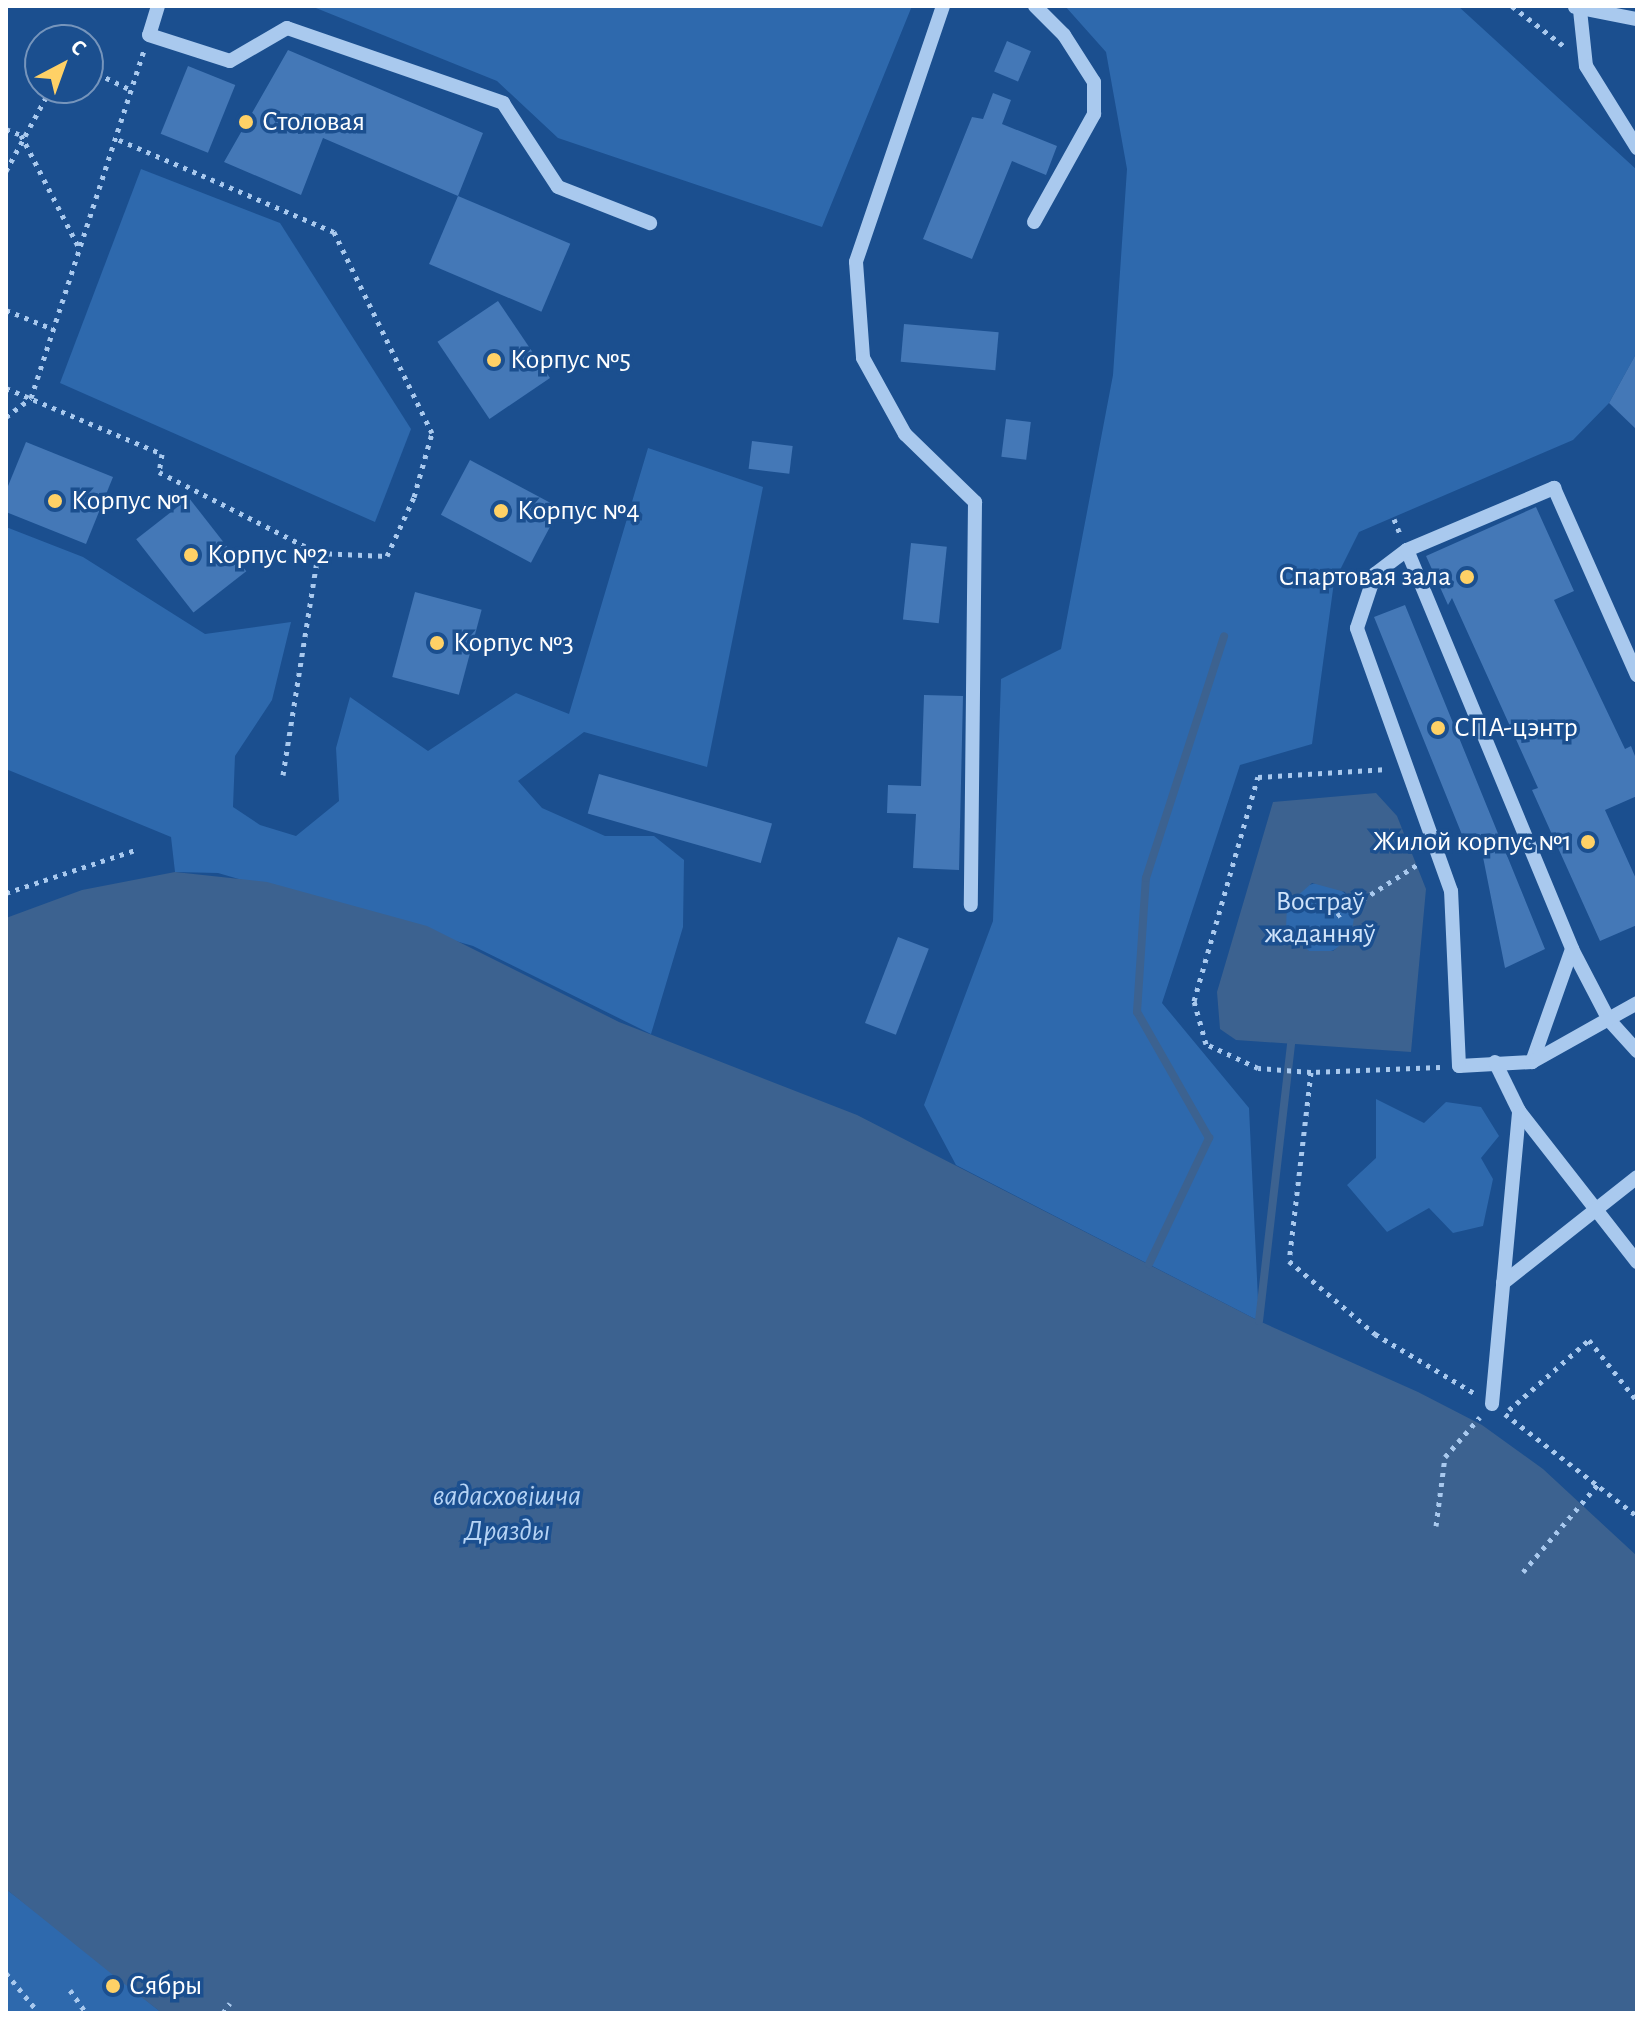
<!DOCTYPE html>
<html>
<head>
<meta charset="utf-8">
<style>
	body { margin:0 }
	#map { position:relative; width:1643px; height:2019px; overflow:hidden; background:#1b4f8f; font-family:"Alegreya Sans",sans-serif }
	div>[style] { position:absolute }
	.green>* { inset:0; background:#2e69ad }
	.round { border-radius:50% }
	.water>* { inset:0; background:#3c6290 }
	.stream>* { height:8px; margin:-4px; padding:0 4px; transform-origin:4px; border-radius:4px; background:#3c6290 }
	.building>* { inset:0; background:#4478b7; transform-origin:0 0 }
	.path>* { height:5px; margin-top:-2.5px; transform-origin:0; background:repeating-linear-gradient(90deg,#a9c9ee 0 4px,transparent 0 10px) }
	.minor>* { height:14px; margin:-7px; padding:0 7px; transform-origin:7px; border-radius:7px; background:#a9c9ee }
	.dots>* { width:22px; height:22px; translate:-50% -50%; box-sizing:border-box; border:4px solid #1b4f8f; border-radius:50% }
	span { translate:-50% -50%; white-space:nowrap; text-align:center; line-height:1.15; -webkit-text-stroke:7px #1b4f8f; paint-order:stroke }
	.poi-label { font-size:28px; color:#fff }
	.left { translate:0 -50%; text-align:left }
	.right { translate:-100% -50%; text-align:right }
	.park-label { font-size:28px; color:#cfe3fa }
	.water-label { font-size:30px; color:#b5d3f5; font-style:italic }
	.frame { position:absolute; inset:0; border:8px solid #fff; pointer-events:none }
	.north { position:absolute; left:24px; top:24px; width:80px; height:80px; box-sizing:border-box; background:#1b4f8f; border:2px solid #7695bc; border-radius:50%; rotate:41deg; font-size:22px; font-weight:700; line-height:32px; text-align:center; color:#fff }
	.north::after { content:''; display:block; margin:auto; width:28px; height:36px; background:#ffd166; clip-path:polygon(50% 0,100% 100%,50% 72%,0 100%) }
</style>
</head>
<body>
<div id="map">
	<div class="green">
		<div style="clip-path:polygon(311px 6px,912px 6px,822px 227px,558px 138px,497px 81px)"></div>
		<div style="clip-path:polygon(1065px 6px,1458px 6px,1637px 170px,1637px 352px,1609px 403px,1573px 440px,1359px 532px,1334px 582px,1312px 744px,1240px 765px,1162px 1003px,1249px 1108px,1259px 1321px,956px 1165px,924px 1105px,993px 921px,1001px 679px,1061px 649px,1113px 375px,1127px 169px,1106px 52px)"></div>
		<div style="clip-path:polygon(141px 169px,280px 223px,411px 429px,375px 522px,60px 383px)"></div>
		<div style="clip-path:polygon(648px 448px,763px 487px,707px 767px,584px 732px,518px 781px,542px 808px,605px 836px,654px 836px,684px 860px,683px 927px,651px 1034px,473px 946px,218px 873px,175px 872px,171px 837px,6px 769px,6px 527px,83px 557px,205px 634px,291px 622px,272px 700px,235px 756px,233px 807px,260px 825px,296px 836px,339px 801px,336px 748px,350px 697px,428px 751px,516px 693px,569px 714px)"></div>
		<div class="round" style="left:1285px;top:883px;width:70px;height:70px"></div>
		<div style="clip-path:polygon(1376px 1099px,1424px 1123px,1446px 1102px,1481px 1107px,1499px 1136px,1481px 1158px,1493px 1179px,1483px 1226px,1453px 1233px,1429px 1208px,1387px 1232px,1347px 1185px,1376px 1158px)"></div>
		<div style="clip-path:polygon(6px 1889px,53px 1925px,162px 2013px,6px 2013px)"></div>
	</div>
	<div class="water">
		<div style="clip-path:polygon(evenodd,1376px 793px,1397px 816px,1426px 889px,1411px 1052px,1236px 1040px,1220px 1029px,1217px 992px,1273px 802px,1376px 793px,1312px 883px,1345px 892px,1355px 912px,1351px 936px,1333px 951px,1309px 951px,1286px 928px,1287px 905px,1312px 883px)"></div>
		<div style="clip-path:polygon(175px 872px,267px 882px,427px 926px,619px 1022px,857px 1115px,1259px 1321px,1418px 1392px,1482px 1425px,1543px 1469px,1637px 1556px,1637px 2013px,162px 2013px,118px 1979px,6px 1889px,6px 918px,82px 890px)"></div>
	</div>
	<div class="stream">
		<div style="left:1149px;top:1264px;width:140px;rotate:-64.5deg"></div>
		<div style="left:1209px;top:1138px;width:145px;rotate:-119.7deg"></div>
		<div style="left:1137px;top:1012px;width:134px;rotate:-86.2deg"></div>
		<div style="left:1146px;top:878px;width:254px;rotate:-72.1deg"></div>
		<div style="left:1259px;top:1321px;width:279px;rotate:-83.4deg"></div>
	</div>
	<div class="building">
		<div style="left:1007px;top:41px;width:26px;height:33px;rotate:23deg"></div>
		<div style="clip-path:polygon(288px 50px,483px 133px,458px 196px,323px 138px,301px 195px,224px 162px)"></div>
		<div style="left:188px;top:66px;width:51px;height:73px;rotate:22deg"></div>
		<div style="clip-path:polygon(993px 93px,1011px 100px,1002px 124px,1057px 146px,1046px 175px,1012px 161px,972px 259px,923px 239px,972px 117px,983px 119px)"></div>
		<div style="left:458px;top:196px;width:122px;height:74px;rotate:23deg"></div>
		<div style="left:498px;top:301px;width:93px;height:73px;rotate:56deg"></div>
		<div style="left:904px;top:324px;width:95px;height:38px;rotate:5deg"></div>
		<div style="clip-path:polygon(1637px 352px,1637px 430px,1609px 403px)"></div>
		<div style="left:1006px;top:419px;width:25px;height:38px;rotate:7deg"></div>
		<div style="left:752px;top:441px;width:41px;height:28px;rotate:7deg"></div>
		<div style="clip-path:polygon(26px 442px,113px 477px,86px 544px,6px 512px,6px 491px)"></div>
		<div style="left:470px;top:460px;width:102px;height:62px;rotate:28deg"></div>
		<div style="left:189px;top:498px;width:93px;height:67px;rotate:52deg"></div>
		<div style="clip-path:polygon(1536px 507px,1574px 591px,1554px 600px,1625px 749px,1631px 746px,1637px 761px,1637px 796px,1605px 810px,1637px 881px,1637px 925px,1600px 941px,1532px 790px,1538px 788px,1452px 598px,1448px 605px,1426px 556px)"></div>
		<div style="left:911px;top:543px;width:36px;height:77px;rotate:6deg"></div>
		<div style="left:415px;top:592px;width:69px;height:88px;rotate:15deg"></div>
		<div style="clip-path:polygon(1405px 605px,1545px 949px,1505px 968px,1481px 847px,1469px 852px,1374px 617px)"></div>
		<div style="clip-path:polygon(924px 695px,963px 696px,959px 870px,913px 868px,916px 814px,887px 813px,888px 785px,921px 786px)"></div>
		<div style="left:599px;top:774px;width:180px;height:41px;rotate:16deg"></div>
		<div style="left:898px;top:937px;width:33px;height:92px;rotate:21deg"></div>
	</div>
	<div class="path">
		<div style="left:1512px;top:6px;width:67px;rotate:37.7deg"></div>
		<div style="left:88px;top:69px;width:48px;rotate:26deg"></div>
		<div style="left:6px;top:129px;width:16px;rotate:22deg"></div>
		<div style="left:21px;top:135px;width:127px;rotate:62.8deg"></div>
		<div style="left:6px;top:171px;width:94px;rotate:-61.5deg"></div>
		<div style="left:6px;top:310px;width:51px;rotate:22deg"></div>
		<div style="left:6px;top:388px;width:169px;rotate:22.9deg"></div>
		<div style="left:162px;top:454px;width:18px;rotate:99deg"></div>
		<div style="left:159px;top:472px;width:178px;rotate:27deg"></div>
		<div style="left:318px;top:553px;width:69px;rotate:2.5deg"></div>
		<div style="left:387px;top:556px;width:65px;rotate:-65.4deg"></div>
		<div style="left:414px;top:497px;width:66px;rotate:-74.3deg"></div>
		<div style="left:432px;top:433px;width:224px;rotate:-116deg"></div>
		<div style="left:334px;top:232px;width:238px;rotate:-156.8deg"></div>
		<div style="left:6px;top:417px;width:31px;rotate:-37deg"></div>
		<div style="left:31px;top:398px;width:365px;rotate:-72deg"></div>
		<div style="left:1394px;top:519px;width:16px;rotate:68deg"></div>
		<div style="left:283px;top:775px;width:225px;rotate:-81deg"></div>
		<div style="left:6px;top:893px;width:139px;rotate:-18.4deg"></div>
		<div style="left:1337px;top:916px;width:98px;rotate:-32.6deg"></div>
		<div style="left:1440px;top:1067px;width:129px;rotate:177.8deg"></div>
		<div style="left:1311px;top:1072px;width:190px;rotate:96.6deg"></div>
		<div style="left:1289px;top:1261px;width:113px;rotate:40.3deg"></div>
		<div style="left:1375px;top:1334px;width:115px;rotate:30.8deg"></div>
		<div style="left:1311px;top:1072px;width:53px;rotate:-175.7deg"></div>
		<div style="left:1258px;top:1068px;width:57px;rotate:-155.2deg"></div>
		<div style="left:1206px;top:1044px;width:45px;rotate:-105.6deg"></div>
		<div style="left:1194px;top:1001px;width:233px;rotate:-74.1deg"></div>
		<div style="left:1258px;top:777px;width:130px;rotate:-3.5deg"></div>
		<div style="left:1509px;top:1410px;width:106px;rotate:-41.2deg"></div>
		<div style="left:1589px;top:1340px;width:78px;rotate:51.8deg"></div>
		<div style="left:1505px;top:1414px;width:167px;rotate:37.7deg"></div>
		<div style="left:1436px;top:1526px;width:70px;rotate:-82.6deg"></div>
		<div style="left:1445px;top:1457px;width:53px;rotate:-48.8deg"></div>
		<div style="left:1523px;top:1572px;width:118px;rotate:-49.5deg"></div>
		<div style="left:6px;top:1973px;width:52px;rotate:50.5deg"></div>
		<div style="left:70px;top:1990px;width:28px;rotate:55deg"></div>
		<div style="left:223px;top:2013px;width:12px;rotate:-55deg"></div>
	</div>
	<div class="minor">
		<div style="left:158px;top:6px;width:30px;rotate:107deg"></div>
		<div style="left:149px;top:35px;width:85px;rotate:17.8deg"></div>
		<div style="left:230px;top:61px;width:66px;rotate:-30.1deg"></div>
		<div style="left:287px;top:28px;width:229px;rotate:19.1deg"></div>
		<div style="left:503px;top:103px;width:100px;rotate:56.8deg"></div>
		<div style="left:558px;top:187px;width:99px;rotate:21.4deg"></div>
		<div style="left:943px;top:6px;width:270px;rotate:108.8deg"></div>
		<div style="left:856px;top:262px;width:96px;rotate:85.8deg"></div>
		<div style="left:863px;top:358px;width:87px;rotate:61.1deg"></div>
		<div style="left:905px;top:434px;width:98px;rotate:44.2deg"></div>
		<div style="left:975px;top:502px;width:403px;rotate:90.6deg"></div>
		<div style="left:1575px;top:7px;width:63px;rotate:11deg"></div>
		<div style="left:1580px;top:10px;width:56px;rotate:83.9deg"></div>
		<div style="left:1586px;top:66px;width:97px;rotate:58.1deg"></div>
		<div style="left:1034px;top:222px;width:124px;rotate:-60.9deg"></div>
		<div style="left:1094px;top:114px;width:32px;rotate:-90deg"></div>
		<div style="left:1094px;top:82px;width:56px;rotate:-122.6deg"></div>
		<div style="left:1064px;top:35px;width:41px;rotate:-135deg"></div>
		<div style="left:1407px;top:550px;width:432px;rotate:67.5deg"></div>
		<div style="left:1572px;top:949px;width:120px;rotate:109.5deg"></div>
		<div style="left:1532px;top:1062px;width:73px;rotate:176.9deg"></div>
		<div style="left:1459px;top:1066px;width:175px;rotate:-92.6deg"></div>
		<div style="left:1451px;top:891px;width:279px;rotate:-109.7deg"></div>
		<div style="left:1357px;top:628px;width:57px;rotate:-71.6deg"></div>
		<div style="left:1375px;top:574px;width:40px;rotate:-37deg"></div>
		<div style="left:1407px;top:550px;width:160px;rotate:-22.9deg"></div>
		<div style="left:1554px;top:488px;width:205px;rotate:66.1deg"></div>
		<div style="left:1572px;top:949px;width:80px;rotate:62.5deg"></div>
		<div style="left:1609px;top:1020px;width:42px;rotate:47.9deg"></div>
		<div style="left:1495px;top:1062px;width:55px;rotate:63.9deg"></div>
		<div style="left:1519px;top:1111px;width:192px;rotate:52deg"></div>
		<div style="left:1532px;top:1062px;width:120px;rotate:-29.3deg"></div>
		<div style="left:1503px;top:1283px;width:171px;rotate:-38.3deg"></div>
		<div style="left:1492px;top:1404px;width:294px;rotate:-84.7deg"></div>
	</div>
	<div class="dots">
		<div style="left:246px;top:122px;background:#ffd166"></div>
		<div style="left:494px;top:360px;background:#ffd166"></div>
		<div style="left:55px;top:501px;background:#ffd166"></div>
		<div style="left:501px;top:511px;background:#ffd166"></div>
		<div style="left:191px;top:555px;background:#ffd166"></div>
		<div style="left:1467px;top:577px;background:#ffd166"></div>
		<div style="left:437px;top:643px;background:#ffd166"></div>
		<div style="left:1438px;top:728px;background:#ffd166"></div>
		<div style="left:1588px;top:842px;background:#ffd166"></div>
		<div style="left:113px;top:1986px;background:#ffd166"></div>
	</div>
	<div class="poi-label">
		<span class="left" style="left:262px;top:122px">Столовая</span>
		<span class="left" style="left:510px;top:360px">Корпус №5</span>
		<span class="left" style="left:71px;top:501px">Корпус №1</span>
		<span class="left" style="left:517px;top:511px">Корпус №4</span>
		<span class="left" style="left:207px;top:555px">Корпус №2</span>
		<span class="right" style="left:1451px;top:577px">Спартовая зала</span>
		<span class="left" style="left:453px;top:643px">Корпус №3</span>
		<span class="left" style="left:1454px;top:728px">СПА-цэнтр</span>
		<span class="right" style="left:1572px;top:842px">Жилой корпус №1</span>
		<span class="left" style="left:129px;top:1986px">Сябры</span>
	</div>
	<div class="park-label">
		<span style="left:1320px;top:918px">Востраў<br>жаданняў</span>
	</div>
	<div class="water-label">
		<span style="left:507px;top:1513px">вадасховішча<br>Дразды</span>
	</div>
	<div class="frame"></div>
	<div class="north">С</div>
</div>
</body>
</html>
